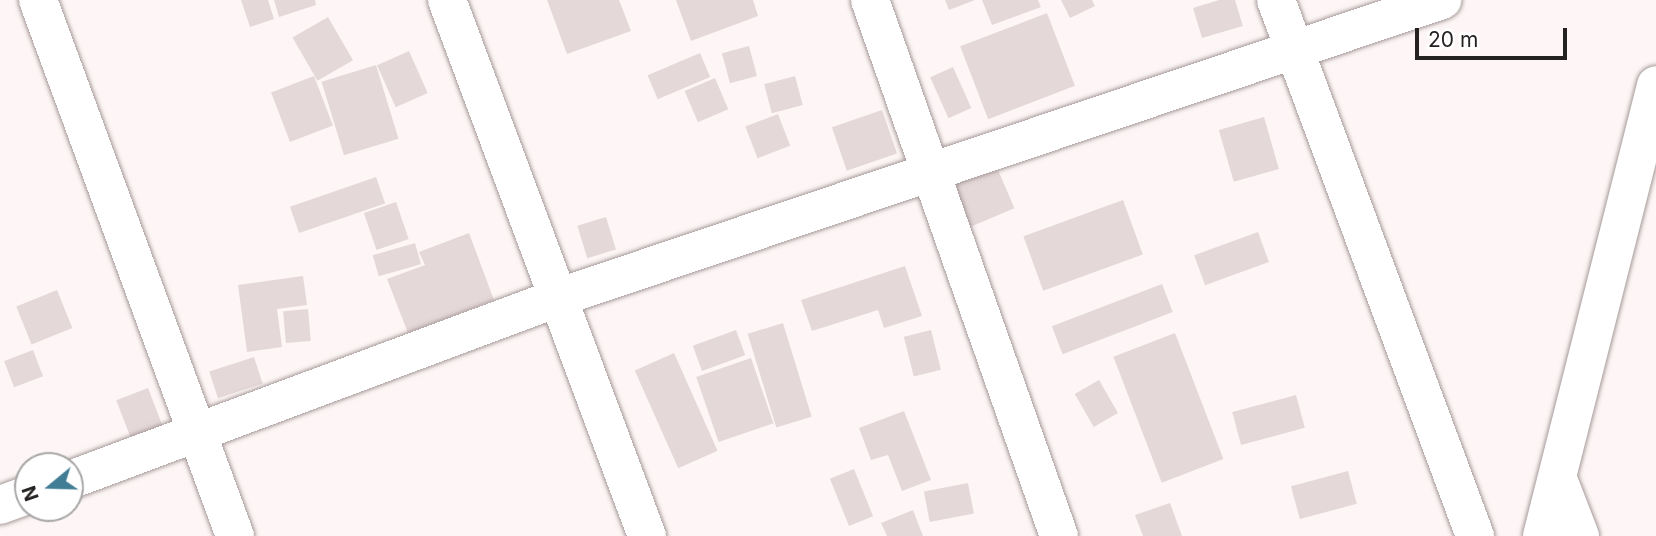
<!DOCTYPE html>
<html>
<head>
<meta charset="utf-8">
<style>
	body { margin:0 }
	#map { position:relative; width:1656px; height:536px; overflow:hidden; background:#fef6f6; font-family:Inter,sans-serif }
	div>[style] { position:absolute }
	.building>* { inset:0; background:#e5d8d9; transform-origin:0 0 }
	.roads { filter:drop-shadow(0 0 2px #a6999a) drop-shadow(0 0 2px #a6999a) }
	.minor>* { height:38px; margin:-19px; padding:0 19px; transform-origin:19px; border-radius:19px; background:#fff }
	span { translate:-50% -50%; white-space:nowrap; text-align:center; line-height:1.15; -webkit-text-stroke:5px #fff; paint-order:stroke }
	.north { position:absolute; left:14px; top:452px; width:70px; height:70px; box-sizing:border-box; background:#fff; border:2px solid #a8a6a6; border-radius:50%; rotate:251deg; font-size:19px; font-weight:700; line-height:28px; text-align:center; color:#252121 }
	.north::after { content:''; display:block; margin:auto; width:24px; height:32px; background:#417d94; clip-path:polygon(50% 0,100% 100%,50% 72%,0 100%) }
	.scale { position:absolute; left:1415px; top:28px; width:152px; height:32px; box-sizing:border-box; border:4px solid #252121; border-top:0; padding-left:9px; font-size:21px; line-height:24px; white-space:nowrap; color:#252121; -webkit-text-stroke:5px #fff; paint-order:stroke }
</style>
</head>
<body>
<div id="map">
	<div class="building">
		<div style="clip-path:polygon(241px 0,268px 0,274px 19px,250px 27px)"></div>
		<div style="clip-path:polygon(274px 0,315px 0,316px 5px,279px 17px)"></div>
		<div style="clip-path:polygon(547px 0,619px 0,631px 31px,567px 54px)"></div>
		<div style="clip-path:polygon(676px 0,753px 0,758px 16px,691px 41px)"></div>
		<div style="clip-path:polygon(945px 0,975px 0,949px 10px)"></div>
		<div style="clip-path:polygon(982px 0,1038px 0,1041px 7px,992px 25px)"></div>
		<div style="clip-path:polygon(1061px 0,1092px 0,1095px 6px,1070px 18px)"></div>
		<div style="clip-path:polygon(1219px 0,1235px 0,1243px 26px,1202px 38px,1193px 8px)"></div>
		<div style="left:1047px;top:13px;width:78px;height:93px;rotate:69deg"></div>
		<div style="left:328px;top:17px;width:50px;height:41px;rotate:60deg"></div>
		<div style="left:749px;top:46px;width:31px;height:28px;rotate:75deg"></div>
		<div style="left:409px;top:51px;width:46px;height:35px;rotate:66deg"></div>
		<div style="left:700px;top:53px;width:26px;height:57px;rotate:67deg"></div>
		<div style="left:376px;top:65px;width:77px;height:57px;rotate:73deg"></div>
		<div style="left:953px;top:67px;width:45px;height:25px;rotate:66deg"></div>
		<div style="left:314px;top:76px;width:53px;height:46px;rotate:69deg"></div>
		<div style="left:795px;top:76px;width:30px;height:32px;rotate:75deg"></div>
		<div style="left:715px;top:78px;width:34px;height:33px;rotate:67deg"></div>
		<div style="left:882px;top:110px;width:46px;height:53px;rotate:71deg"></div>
		<div style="left:778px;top:114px;width:34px;height:35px;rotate:69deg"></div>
		<div style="left:1264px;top:117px;width:54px;height:47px;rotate:74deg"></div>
		<div style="left:996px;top:165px;width:47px;height:48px;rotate:67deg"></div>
		<div style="left:376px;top:177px;width:28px;height:91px;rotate:71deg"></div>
		<div style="left:1123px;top:200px;width:58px;height:106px;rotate:70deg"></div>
		<div style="left:396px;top:202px;width:39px;height:34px;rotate:71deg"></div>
		<div style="left:606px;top:217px;width:34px;height:30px;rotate:73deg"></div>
		<div style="left:1258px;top:232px;width:32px;height:68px;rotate:70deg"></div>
		<div style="clip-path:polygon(469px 233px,494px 300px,408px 333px,387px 279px,425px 265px,419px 252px)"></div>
		<div style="left:415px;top:243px;width:22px;height:44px;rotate:74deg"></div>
		<div style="clip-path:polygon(905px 266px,922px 316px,884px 328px,878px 310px,812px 331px,801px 300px)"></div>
		<div style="clip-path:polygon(303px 276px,307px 305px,277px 309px,282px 347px,247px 352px,238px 285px)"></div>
		<div style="left:1162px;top:284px;width:30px;height:118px;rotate:69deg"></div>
		<div style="left:57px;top:290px;width:41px;height:44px;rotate:68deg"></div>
		<div style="left:308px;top:309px;width:32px;height:25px;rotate:85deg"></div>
		<div style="left:783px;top:323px;width:98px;height:37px;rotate:73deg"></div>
		<div style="left:736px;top:330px;width:27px;height:46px;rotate:70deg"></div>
		<div style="left:931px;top:330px;width:41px;height:28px;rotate:76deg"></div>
		<div style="left:1175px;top:333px;width:135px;height:66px;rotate:69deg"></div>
		<div style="left:33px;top:350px;width:28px;height:31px;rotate:69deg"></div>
		<div style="left:674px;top:353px;width:107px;height:43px;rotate:66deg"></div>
		<div style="left:254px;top:357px;width:28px;height:47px;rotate:72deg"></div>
		<div style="left:751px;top:358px;width:69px;height:58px;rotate:71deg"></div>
		<div style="left:1099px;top:380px;width:38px;height:28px;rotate:60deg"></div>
		<div style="left:148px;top:388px;width:57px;height:34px;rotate:69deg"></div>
		<div style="left:1296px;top:395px;width:34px;height:66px;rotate:75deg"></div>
		<div style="clip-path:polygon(904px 411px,931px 480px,902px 491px,888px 455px,871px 460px,859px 428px)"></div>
		<div style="left:854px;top:469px;width:51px;height:26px;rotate:68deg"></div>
		<div style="left:1348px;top:471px;width:34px;height:59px;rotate:75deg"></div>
		<div style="left:968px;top:483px;width:31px;height:45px;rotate:79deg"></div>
		<div style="clip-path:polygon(1170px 503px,1182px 536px,1143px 536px,1135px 515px)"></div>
		<div style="clip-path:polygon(913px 510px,923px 536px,887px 536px,881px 523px)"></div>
	</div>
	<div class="roads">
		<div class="minor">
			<div style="left:38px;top:0;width:571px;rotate:69.82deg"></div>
			<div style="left:447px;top:0;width:572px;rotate:69.54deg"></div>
			<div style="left:870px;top:0;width:568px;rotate:70.58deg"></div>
			<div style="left:1276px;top:0;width:572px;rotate:69.63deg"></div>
			<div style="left:1558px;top:479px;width:61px;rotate:68.9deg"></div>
			<div style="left:70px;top:480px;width:523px;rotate:-20.48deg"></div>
			<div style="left:560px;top:297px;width:931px;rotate:-18.61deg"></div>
			<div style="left:0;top:505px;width:30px;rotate:-20deg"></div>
			<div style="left:1542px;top:536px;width:465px;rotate:-75.8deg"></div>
		</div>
	</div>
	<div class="north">N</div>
	<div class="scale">20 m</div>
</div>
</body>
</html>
